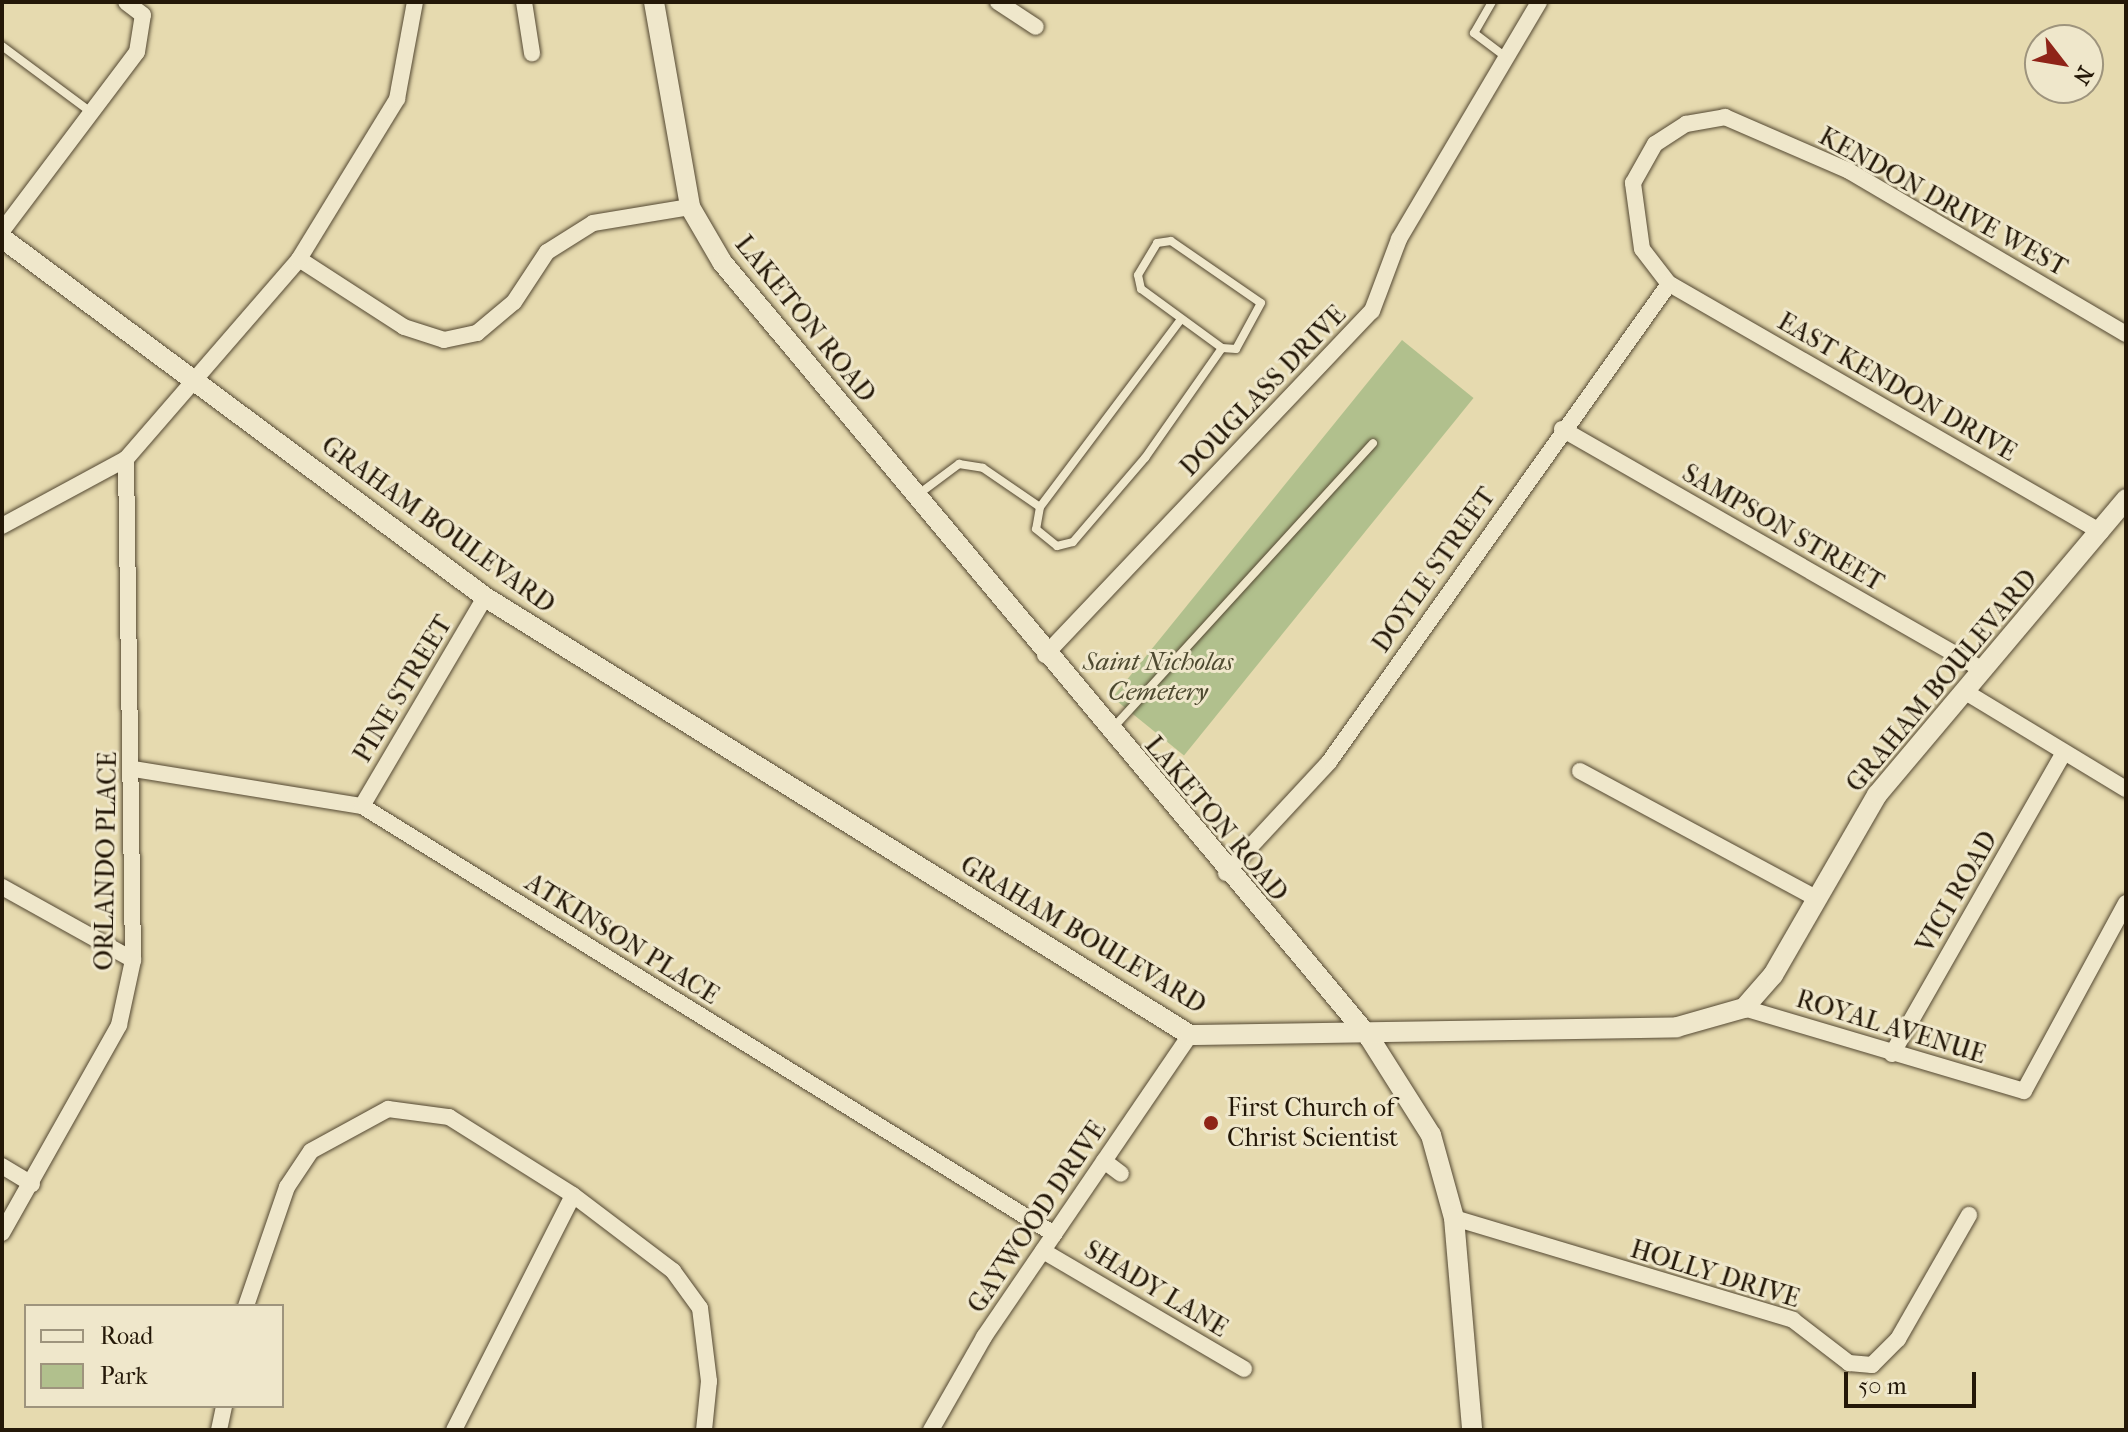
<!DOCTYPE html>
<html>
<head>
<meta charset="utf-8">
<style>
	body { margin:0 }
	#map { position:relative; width:2128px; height:1432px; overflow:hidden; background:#e6daaf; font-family:"IM FELL French Canon",serif }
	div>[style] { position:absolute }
	.green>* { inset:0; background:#b1c08d; transform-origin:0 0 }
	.roads { filter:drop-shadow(0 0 2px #544832) drop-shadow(0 0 2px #544832) }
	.service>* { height:8px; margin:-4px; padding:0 4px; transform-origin:4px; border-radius:4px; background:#efe7cb }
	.minor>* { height:16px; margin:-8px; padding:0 8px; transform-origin:8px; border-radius:8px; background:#efe7cb }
	.tertiary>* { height:20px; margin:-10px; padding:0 10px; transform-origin:10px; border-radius:10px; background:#efe7cb }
	.dots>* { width:22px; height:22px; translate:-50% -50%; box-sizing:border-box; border:4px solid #efe7cb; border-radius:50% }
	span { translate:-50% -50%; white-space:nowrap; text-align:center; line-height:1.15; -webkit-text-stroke:6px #efe7cb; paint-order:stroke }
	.street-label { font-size:26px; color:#241808 }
	.park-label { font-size:26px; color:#4e4a30; font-style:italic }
	.poi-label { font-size:26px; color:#241808 }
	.left { translate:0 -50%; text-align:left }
	.frame { position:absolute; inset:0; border:4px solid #241808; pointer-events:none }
	.legend { position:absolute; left:24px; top:1304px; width:260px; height:104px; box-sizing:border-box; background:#efe7cb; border:2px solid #9e947d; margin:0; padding:10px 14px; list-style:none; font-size:24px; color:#241808 }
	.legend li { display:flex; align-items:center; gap:16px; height:40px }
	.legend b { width:40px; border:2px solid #9e947d }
	.north { position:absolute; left:2024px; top:24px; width:80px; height:80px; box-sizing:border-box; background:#efe7cb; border:2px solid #9e947d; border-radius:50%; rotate:121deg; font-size:22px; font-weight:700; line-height:32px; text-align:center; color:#241808 }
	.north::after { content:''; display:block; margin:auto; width:28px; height:36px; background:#8f2418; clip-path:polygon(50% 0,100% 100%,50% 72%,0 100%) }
	.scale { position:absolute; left:1844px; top:1372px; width:132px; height:36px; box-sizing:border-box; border:4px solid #241808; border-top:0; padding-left:10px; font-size:24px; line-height:28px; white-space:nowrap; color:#241808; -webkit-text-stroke:6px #efe7cb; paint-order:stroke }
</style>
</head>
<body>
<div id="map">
	<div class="green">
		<div style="left:1402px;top:340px;width:92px;height:460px;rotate:39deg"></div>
	</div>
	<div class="roads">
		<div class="service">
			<div style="left:1492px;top:2px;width:36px;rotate:120deg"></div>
			<div style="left:1474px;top:33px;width:40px;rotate:37deg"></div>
			<div style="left:2px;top:46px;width:111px;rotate:36.6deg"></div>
			<div style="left:916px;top:496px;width:54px;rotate:-36.7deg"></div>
			<div style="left:959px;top:464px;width:24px;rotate:9deg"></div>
			<div style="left:983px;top:468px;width:69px;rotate:34.4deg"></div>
			<div style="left:1040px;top:507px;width:22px;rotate:100deg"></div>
			<div style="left:1036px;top:529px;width:27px;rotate:39deg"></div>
			<div style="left:1057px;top:546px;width:16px;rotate:-14deg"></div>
			<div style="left:1073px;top:542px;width:111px;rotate:-49.4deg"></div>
			<div style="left:1145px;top:458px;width:134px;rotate:-55deg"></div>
			<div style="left:1222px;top:348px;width:100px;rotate:-143.9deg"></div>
			<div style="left:1141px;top:289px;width:14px;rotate:-102deg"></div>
			<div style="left:1138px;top:275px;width:37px;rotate:-59deg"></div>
			<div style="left:1157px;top:243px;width:14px;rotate:-8deg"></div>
			<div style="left:1171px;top:241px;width:109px;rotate:34.6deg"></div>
			<div style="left:1261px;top:303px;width:52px;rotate:118.5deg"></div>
			<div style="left:1236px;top:349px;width:14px;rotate:-176deg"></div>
			<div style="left:1040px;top:507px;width:235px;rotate:-53.1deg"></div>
			<div style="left:1112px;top:729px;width:387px;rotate:-47.6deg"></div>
		</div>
		<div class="minor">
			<div style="left:524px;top:2px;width:52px;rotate:81.1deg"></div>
			<div style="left:998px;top:2px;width:45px;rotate:33.3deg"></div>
			<div style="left:2px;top:231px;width:224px;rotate:-53deg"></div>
			<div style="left:137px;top:52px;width:37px;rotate:-81deg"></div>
			<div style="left:143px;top:15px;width:21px;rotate:-143deg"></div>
			<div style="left:299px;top:259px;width:125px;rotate:32.9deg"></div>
			<div style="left:404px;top:327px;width:42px;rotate:18deg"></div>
			<div style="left:444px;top:340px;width:34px;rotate:-12deg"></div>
			<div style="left:477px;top:333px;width:48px;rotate:-40deg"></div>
			<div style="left:514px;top:302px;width:60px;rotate:-56.6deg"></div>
			<div style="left:547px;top:252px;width:54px;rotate:-32.2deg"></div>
			<div style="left:593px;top:223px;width:98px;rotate:-9.4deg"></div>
			<div style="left:1562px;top:429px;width:483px;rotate:29.8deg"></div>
			<div style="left:2px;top:526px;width:141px;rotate:-28.4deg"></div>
			<div style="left:126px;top:459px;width:264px;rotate:-49.1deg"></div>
			<div style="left:299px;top:259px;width:188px;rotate:-58.5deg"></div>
			<div style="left:397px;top:99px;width:99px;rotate:-79.5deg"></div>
			<div style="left:2101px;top:532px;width:498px;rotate:-150.1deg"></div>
			<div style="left:1669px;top:284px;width:44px;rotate:-127.6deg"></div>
			<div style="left:1642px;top:249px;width:67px;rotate:-97.8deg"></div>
			<div style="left:1633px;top:183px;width:45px;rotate:-60.6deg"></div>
			<div style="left:1655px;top:144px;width:37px;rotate:-33deg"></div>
			<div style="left:1686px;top:124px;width:40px;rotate:-10deg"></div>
			<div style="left:1725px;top:117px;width:135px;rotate:23.5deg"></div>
			<div style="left:1849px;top:171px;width:321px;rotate:30.5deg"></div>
			<div style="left:1045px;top:655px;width:475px;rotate:-46.5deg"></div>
			<div style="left:1372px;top:311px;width:77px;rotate:-69.4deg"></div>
			<div style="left:1399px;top:239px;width:275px;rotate:-59.4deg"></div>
			<div style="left:1964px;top:691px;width:189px;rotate:31.2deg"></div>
			<div style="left:133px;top:769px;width:232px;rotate:9.2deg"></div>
			<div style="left:362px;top:806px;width:814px;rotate:31.74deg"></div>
			<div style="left:1580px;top:771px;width:268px;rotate:28.3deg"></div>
			<div style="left:362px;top:806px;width:243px;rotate:-59.5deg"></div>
			<div style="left:1226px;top:873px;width:151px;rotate:-47.1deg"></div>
			<div style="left:1329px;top:762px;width:587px;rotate:-54.58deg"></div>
			<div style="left:2px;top:887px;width:150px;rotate:29.1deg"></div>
			<div style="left:1744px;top:1008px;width:292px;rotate:16.5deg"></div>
			<div style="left:2024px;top:1091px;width:214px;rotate:-61.5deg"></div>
			<div style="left:1892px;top:1054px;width:345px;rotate:-60.3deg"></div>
			<div style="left:1104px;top:1161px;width:21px;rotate:37deg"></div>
			<div style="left:2px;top:1166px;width:35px;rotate:31deg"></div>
			<div style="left:1454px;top:1218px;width:354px;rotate:16.7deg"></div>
			<div style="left:1793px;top:1320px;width:71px;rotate:37.5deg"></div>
			<div style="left:1849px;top:1363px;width:23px;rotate:5deg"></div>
			<div style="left:1872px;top:1365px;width:37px;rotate:-45deg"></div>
			<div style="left:1898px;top:1339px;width:143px;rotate:-60.2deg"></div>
			<div style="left:2px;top:1233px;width:239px;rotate:-60.6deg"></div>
			<div style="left:119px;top:1025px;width:66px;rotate:-77.8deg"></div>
			<div style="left:133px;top:960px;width:501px;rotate:-90.8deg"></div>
			<div style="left:1043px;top:1251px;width:233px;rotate:30.4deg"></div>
			<div style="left:246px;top:1306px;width:126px;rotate:-71deg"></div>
			<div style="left:287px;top:1187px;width:43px;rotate:-56.3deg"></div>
			<div style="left:311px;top:1151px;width:88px;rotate:-28.6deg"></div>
			<div style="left:388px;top:1109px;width:62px;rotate:7.5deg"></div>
			<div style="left:449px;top:1117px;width:146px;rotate:32.2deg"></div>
			<div style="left:573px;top:1195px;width:126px;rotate:37.2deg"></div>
			<div style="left:673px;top:1271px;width:46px;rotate:53.9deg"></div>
			<div style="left:700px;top:1308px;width:74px;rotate:83deg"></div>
			<div style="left:709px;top:1381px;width:49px;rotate:95.8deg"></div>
			<div style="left:219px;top:1430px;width:25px;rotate:-78deg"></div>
			<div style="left:454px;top:1430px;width:263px;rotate:-63.1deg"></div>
			<div style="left:931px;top:1430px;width:107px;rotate:-60.3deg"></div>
			<div style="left:984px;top:1337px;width:366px;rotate:-55.7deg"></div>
		</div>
		<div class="tertiary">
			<div style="left:654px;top:2px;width:208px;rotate:80deg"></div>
			<div style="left:690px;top:207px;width:64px;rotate:59.8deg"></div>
			<div style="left:722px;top:262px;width:1010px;rotate:50.14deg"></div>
			<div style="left:1369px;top:1037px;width:116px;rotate:57.7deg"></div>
			<div style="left:1431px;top:1135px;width:86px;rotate:74.5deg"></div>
			<div style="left:1454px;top:1218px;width:213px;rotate:85.1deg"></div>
			<div style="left:2px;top:238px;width:602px;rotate:36.62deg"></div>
			<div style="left:485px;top:597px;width:830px;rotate:31.85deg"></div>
			<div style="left:1190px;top:1035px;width:487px;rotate:-0.9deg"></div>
			<div style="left:1677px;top:1027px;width:70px;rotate:-15.8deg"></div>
			<div style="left:1744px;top:1008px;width:44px;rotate:-48.7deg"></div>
			<div style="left:1773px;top:975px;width:208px;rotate:-60deg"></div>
			<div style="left:1877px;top:795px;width:387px;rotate:-49.9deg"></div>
		</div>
	</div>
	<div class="dots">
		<div style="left:1211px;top:1123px;background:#8f2418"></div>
	</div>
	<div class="street-label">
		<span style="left:1943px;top:202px;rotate:29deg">KENDON DRIVE WEST</span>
		<span style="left:805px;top:319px;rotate:51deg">LAKETON ROAD</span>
		<span style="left:1897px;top:387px;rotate:30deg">EAST KENDON DRIVE</span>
		<span style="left:1263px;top:391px;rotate:-46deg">DOUGLASS DRIVE</span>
		<span style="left:438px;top:525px;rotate:36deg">GRAHAM BOULEVARD</span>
		<span style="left:1783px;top:528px;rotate:30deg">SAMPSON STREET</span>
		<span style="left:1434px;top:570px;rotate:-55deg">DOYLE STREET</span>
		<span style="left:1942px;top:681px;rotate:-50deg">GRAHAM BOULEVARD</span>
		<span style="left:403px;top:689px;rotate:-59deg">PINE STREET</span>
		<span style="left:1216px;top:819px;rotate:50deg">LAKETON ROAD</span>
		<span style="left:106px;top:861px;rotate:-89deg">ORLANDO PLACE</span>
		<span style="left:1957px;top:892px;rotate:-60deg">VICI ROAD</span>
		<span style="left:1083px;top:935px;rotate:31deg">GRAHAM BOULEVARD</span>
		<span style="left:622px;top:939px;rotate:32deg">ATKINSON PLACE</span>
		<span style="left:1891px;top:1027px;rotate:17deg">ROYAL AVENUE</span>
		<span style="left:1037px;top:1217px;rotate:-56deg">GAYWOOD DRIVE</span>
		<span style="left:1715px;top:1274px;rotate:17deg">HOLLY DRIVE</span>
		<span style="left:1156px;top:1289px;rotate:31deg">SHADY LANE</span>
	</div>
	<div class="park-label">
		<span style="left:1158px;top:677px">Saint Nicholas<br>Cemetery</span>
	</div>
	<div class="poi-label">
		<span class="left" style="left:1227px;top:1123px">First Church of<br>Christ Scientist</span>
	</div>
	<div class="frame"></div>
	<ul class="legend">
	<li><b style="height:10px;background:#efe7cb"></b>Road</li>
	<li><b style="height:22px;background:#b1c08d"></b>Park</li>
	</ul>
	<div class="north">N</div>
	<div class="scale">50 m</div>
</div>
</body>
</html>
